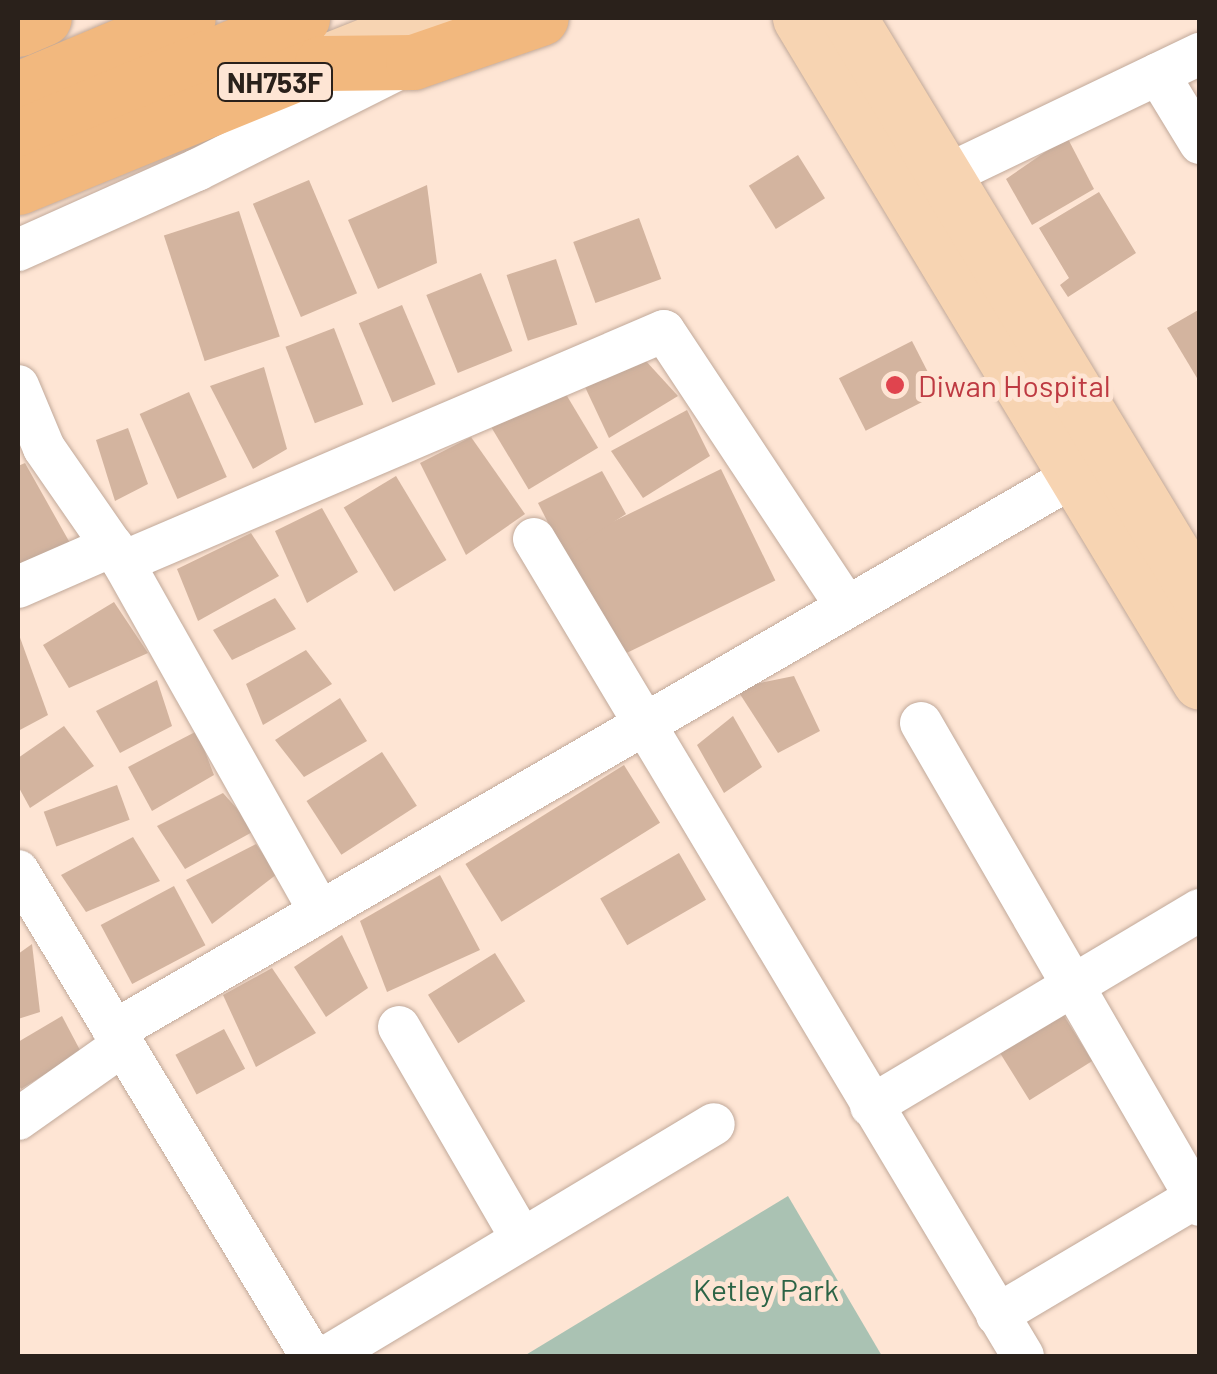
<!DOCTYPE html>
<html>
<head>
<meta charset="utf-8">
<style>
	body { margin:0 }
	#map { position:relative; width:1217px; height:1374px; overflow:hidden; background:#fee5d4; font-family:Barlow,sans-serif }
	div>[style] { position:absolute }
	.green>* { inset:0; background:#aac2b3 }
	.building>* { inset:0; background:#d3b49f; transform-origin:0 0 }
	.roads { filter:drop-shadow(0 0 2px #c1a99a) drop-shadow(0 0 2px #c1a99a) }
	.minor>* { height:42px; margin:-21px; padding:0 21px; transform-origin:21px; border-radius:21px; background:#fff }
	.major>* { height:55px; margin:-27.5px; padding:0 27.5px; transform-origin:27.5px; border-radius:27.5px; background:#f7d4b2 }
	.highway>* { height:55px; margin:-27.5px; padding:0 27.5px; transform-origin:27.5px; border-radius:27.5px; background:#f2b87e }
	.dots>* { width:28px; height:28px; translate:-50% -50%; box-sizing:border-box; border:5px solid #fee5d4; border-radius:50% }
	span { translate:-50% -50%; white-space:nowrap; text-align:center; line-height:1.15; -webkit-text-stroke:10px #fee5d4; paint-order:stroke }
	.shield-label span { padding:2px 8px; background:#fee5d4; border:2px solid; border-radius:8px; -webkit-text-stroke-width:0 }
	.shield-label { font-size:28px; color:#2a211b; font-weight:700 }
	.health-label { font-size:30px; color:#be3a42 }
	.left { translate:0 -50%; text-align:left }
	.park-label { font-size:30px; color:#2c6446 }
	.frame { position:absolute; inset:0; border:20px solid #2a211b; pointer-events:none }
</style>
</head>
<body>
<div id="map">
	<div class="green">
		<div style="clip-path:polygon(788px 1196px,882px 1356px,524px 1356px)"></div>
	</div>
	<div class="building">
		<div style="clip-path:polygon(1067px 137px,1094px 189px,1032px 225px,1006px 179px)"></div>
		<div style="left:798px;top:155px;width:51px;height:58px;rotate:58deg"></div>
		<div style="left:309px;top:180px;width:123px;height:61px;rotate:67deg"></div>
		<div style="clip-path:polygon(427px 185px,437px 263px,378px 289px,348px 220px)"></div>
		<div style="clip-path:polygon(1099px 192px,1136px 253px,1068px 297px,1060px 285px,1069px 278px,1039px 228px)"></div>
		<div style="left:239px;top:211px;width:132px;height:79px;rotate:72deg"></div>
		<div style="left:639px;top:218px;width:65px;height:70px;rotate:70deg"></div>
		<div style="left:556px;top:259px;width:69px;height:52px;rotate:72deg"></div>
		<div style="left:481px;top:273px;width:84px;height:59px;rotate:68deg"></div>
		<div style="left:402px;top:305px;width:86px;height:47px;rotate:67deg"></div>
		<div style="clip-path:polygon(1200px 309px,1200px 383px,1167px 328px)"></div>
		<div style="left:334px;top:328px;width:82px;height:52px;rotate:69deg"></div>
		<div style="left:912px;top:341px;width:59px;height:82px;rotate:63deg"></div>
		<div style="clip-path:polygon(645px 360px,678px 396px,609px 438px,585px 387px)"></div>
		<div style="clip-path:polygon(264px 367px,287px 449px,253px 469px,210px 386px)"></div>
		<div style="left:561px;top:386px;width:72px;height:81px;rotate:59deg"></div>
		<div style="left:189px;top:392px;width:93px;height:54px;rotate:66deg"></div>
		<div style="clip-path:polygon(687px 410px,710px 456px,643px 498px,611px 451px)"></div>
		<div style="clip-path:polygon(128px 428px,148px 484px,115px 501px,96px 440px)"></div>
		<div style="clip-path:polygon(471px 437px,525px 514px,466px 555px,420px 463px)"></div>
		<div style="clip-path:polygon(25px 463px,70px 543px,18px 566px,18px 466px)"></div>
		<div style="left:721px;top:469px;width:124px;height:178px;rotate:64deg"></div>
		<div style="clip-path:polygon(602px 471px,626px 514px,564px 554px,538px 503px)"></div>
		<div style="left:396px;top:476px;width:98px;height:61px;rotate:59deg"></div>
		<div style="clip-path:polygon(322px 508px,358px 572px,307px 603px,275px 531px)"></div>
		<div style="clip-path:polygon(251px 533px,279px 576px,198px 621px,177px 569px)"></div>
		<div style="clip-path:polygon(275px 598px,296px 629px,232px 660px,213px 630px)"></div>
		<div style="clip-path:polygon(114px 602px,148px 653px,69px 688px,43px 645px)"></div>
		<div style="clip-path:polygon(18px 632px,48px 715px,18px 731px)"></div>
		<div style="clip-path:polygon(306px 650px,332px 684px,263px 725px,246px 684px)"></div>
		<div style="clip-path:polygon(794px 676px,820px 731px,778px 753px,736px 688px)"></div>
		<div style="clip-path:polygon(157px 680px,172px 726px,120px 753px,96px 711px)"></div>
		<div style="clip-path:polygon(340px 698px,367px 741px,304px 777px,275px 740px)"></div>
		<div style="clip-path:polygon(733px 716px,762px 767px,724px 793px,697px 745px)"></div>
		<div style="clip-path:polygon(64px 726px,94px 766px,30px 808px,18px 786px,18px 758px)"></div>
		<div style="clip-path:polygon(197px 731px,214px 775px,152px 811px,128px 767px)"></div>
		<div style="left:382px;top:752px;width:64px;height:90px;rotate:57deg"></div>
		<div style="left:624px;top:765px;width:68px;height:187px;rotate:58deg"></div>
		<div style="left:117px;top:785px;width:37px;height:78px;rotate:70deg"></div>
		<div style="clip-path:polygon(223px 793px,256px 830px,185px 869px,157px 826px)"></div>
		<div style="clip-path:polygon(133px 837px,160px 881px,86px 912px,61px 875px)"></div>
		<div style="clip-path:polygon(256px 844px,277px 874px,212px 924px,186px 880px)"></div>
		<div style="left:679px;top:853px;width:54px;height:91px;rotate:60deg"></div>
		<div style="clip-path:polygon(440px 875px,480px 950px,387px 992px,360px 921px)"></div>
		<div style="left:174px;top:886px;width:67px;height:83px;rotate:62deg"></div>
		<div style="clip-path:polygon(342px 935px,368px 988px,326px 1017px,294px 967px)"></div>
		<div style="clip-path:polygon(32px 944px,40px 1012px,18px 1019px,18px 954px)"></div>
		<div style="left:495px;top:953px;width:57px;height:79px;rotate:58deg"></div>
		<div style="clip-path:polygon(272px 968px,316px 1033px,256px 1067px,223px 995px)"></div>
		<div style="left:1061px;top:1011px;width:59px;height:74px;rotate:58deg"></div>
		<div style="clip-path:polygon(62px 1016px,81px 1052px,21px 1089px,18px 1084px,18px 1042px)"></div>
		<div style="left:224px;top:1029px;width:45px;height:55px;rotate:62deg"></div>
	</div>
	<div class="roads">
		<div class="minor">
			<div style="left:1158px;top:74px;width:81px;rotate:58.7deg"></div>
			<div style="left:945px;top:176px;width:283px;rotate:-25.6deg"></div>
			<div style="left:18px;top:250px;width:196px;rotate:-24.1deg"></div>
			<div style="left:197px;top:170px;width:236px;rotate:-26.7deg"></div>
			<div style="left:18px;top:386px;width:67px;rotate:67.2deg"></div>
			<div style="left:44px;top:448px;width:139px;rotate:55.3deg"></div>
			<div style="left:534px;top:539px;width:952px;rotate:59.1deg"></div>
			<div style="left:18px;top:587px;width:103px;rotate:-23.6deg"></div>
			<div style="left:921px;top:723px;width:557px;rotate:59.94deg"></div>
			<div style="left:18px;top:871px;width:567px;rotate:58.86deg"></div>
			<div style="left:320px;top:912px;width:402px;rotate:-119.4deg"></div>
			<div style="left:123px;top:562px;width:588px;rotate:-23.12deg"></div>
			<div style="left:664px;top:331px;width:331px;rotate:56.5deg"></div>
			<div style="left:399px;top:1027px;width:245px;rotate:59.9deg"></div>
			<div style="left:114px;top:1031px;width:1109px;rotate:-30.03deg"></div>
			<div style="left:871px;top:1106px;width:383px;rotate:-30.8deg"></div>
			<div style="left:18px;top:1119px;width:128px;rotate:-35.2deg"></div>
			<div style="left:997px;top:1315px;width:230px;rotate:-30.6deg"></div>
			<div style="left:328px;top:1356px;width:450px;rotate:-31deg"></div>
		</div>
		<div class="major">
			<div style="left:800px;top:18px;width:775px;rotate:58.93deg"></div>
			<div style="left:849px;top:18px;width:678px;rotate:58.82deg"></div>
			<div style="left:322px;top:63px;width:122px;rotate:-21.7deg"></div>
		</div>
		<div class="highway">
			<div style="left:18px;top:29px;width:28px;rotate:-23deg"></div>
			<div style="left:18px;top:89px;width:184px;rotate:-22.7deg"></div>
			<div style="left:18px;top:137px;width:308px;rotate:-22.7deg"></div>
			<div style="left:18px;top:187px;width:328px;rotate:-22.2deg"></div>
			<div style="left:322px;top:63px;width:91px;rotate:-0.6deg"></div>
			<div style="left:413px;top:62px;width:135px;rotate:-19deg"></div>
		</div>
	</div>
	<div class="dots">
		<div style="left:895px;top:385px;background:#e0444e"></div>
	</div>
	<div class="shield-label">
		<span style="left:275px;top:82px">NH753F</span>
	</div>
	<div class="health-label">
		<span class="left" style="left:918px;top:385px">Diwan Hospital</span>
	</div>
	<div class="park-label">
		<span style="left:766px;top:1289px">Ketley Park</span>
	</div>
	<div class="frame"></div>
</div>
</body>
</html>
